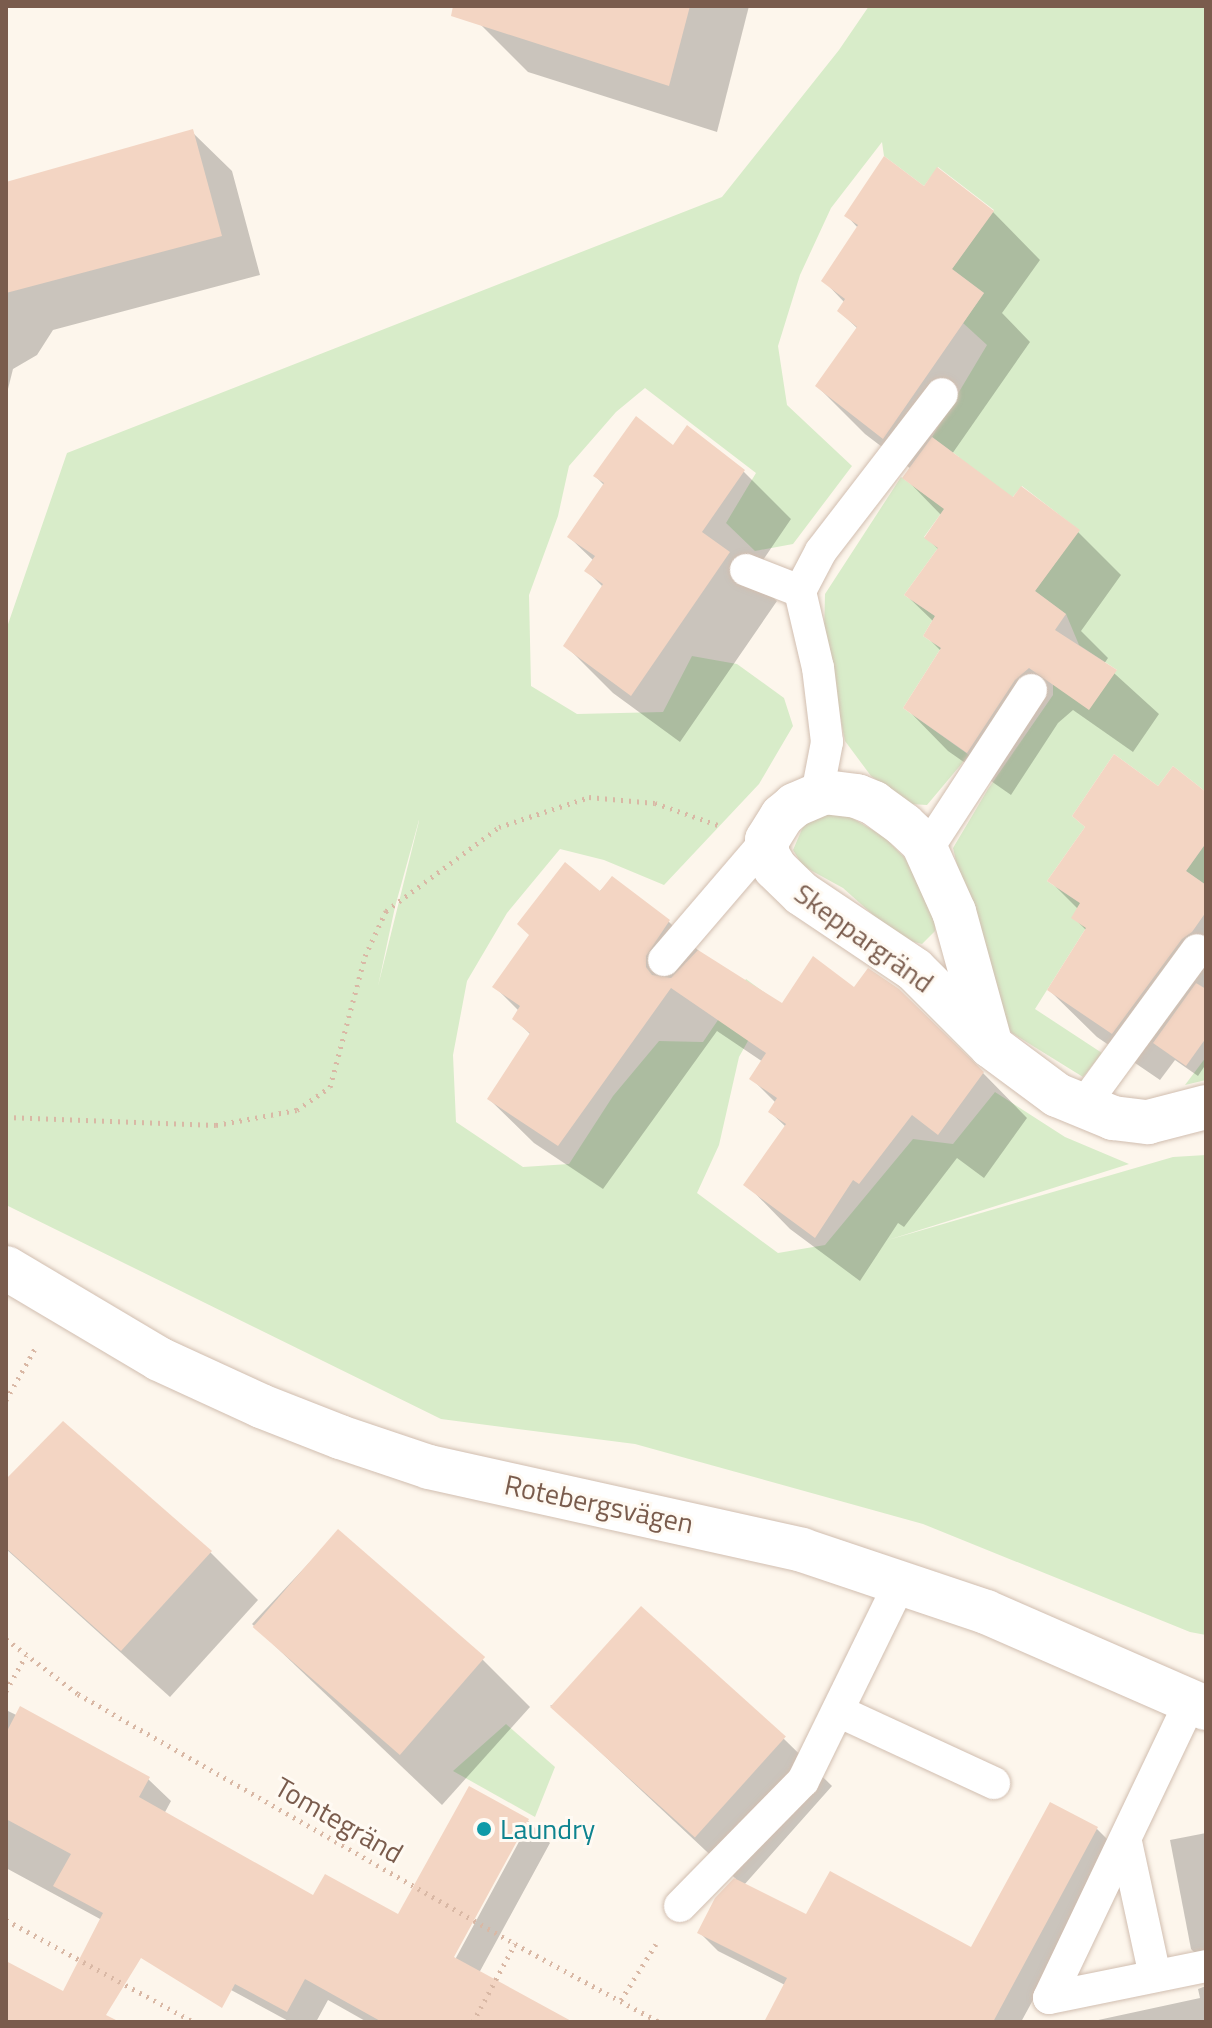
<!DOCTYPE html>
<html>
<head>
<meta charset="utf-8">
<style>
	body { margin:0 }
	#map { position:relative; width:1212px; height:2028px; overflow:hidden; background:#fdf6ec; font-family:"Titillium Web",sans-serif }
	div>[style] { position:absolute }
	.green>* { inset:0; background:#d8ecc9 }
	.shadow>* { inset:0; background:#0003 }
	.building>* { inset:0; background:#f3d5c3; transform-origin:0 0 }
	.path>* { height:5px; margin-top:-2.5px; transform-origin:0; background:repeating-linear-gradient(90deg,#d9b8a5 0 2px,transparent 0 8px) }
	.roads { filter:drop-shadow(0 0 2px #d1beb0) drop-shadow(0 0 2px #d1beb0) }
	.lane>* { height:32px; margin:-16px; padding:0 16px; transform-origin:16px; border-radius:16px; background:#fff }
	.street>* { height:44px; margin:-22px; padding:0 22px; transform-origin:22px; border-radius:22px; background:#fff }
	.dots>* { width:22px; height:22px; translate:-50% -50%; box-sizing:border-box; border:4px solid #fffaf3; border-radius:50% }
	span { translate:-50% -50%; white-space:nowrap; text-align:center; line-height:1.15; -webkit-text-stroke:6px #fffaf3; paint-order:stroke }
	.street-label { font-size:28px; color:#7a5c4d }
	.culture-label { font-size:28px; color:#0d838f }
	.left { translate:0 -50%; text-align:left }
	.frame { position:absolute; inset:0; border:8px solid #7a5c4d; pointer-events:none }
</style>
</head>
<body>
<div id="map">
	<div class="green">
		<div style="clip-path:polygon(evenodd,869px 6px,1206px 6px,1206px 792px,1173px 766px,1158px 786px,1114px 754px,1072px 816px,1085px 827px,1047px 881px,1080px 903px,1086px 928px,1035px 1009px,1102px 1053px,1083px 1077px,1012px 1033px,991px 1011px,953px 848px,988px 789px,1053px 695px,1053px 685px,1117px 670px,1079px 645px,1066px 614px,1035px 591px,1079px 530px,1022px 486px,1005px 506px,968px 476px,924px 537px,938px 548px,904px 595px,935px 616px,923px 636px,941px 648px,903px 708px,969px 755px,927px 805px,910px 804px,871px 776px,845px 741px,824px 635px,825px 594px,901px 477px,931px 499px,959px 457px,932px 437px,987px 345px,963px 323px,984px 293px,952px 269px,994px 210px,938px 167px,924px 186px,884px 156px,882px 142px,831px 208px,800px 275px,778px 346px,787px 405px,852px 466px,793px 544px,755px 551px,726px 523px,756px 473px,645px 388px,616px 412px,569px 466px,558px 516px,529px 595px,531px 686px,577px 714px,663px 712px,692px 656px,737px 664px,784px 698px,793px 726px,759px 784px,664px 885px,604px 860px,560px 849px,507px 913px,467px 981px,453px 1055px,456px 1122px,523px 1167px,569px 1164px,613px 1096px,659px 1041px,703px 1042px,746px 979px,772px 998px,739px 1057px,719px 1145px,697px 1193px,778px 1253px,825px 1245px,913px 1139px,953px 1144px,995px 1092px,1065px 1137px,1129px 1164px,888px 1240px,1173px 1157px,1206px 1155px,1206px 1635px,1190px 1632px,923px 1524px,635px 1444px,441px 1419px,6px 1205px,6px 630px,67px 453px,722px 197px,839px 50px,869px 6px,419px 820px,419px 821px,378px 986px,395px 907px,419px 820px)"></div>
		<div style="clip-path:polygon(845px 814px,883px 836px,908px 861px,936px 912px,935px 931px,922px 944px,899px 938px,843px 888px,803px 866px,793px 850px,808px 815px)"></div>
		<div style="clip-path:polygon(1206px 843px,1206px 885px,1186px 871px)"></div>
		<div style="clip-path:polygon(1206px 1057px,1206px 1080px,1185px 1085px)"></div>
		<div style="clip-path:polygon(506px 1724px,555px 1767px,535px 1817px,453px 1771px)"></div>
	</div>
	<div class="shadow">
		<div style="clip-path:polygon(485px 6px,749px 6px,717px 132px,528px 72px,480px 24px)"></div>
		<div style="clip-path:polygon(192px 132px,232px 171px,260px 275px,53px 330px,37px 355px,13px 369px,6px 397px,6px 184px)"></div>
		<div style="clip-path:polygon(924px 189px,993px 212px,1040px 260px,1002px 313px,1030px 342px,952px 454px,1013px 499px,1078px 532px,1121px 575px,1081px 631px,1108px 658px,1104px 664px,1159px 714px,1133px 752px,1073px 710px,1058px 723px,1011px 795px,948px 751px,905px 707px,941px 651px,926px 636px,934px 622px,906px 595px,939px 550px,927px 538px,942px 516px,904px 477px,911px 469px,865px 434px,817px 386px,858px 329px,839px 311px,845px 303px,823px 280px,858px 228px,847px 216px)"></div>
		<div style="clip-path:polygon(674px 448px,743px 471px,791px 519px,752px 576px,777px 601px,680px 742px,613px 693px,566px 646px,603px 587px,587px 571px,594px 561px,569px 537px,604px 485px,595px 476px)"></div>
		<div style="clip-path:polygon(1158px 789px,1206px 795px,1206px 1064px,1198px 1076px,1175px 1060px,1160px 1080px,1097px 1037px,1049px 990px,1087px 931px,1074px 918px,1079px 910px,1050px 881px)"></div>
		<div style="clip-path:polygon(613px 879px,669px 922px,703px 955px,782px 1005px,854px 989px,983px 1073px,1027px 1118px,984px 1178px,957px 1158px,904px 1227px,898px 1223px,860px 1281px,790px 1229px,746px 1184px,786px 1127px,770px 1112px,776px 1103px,752px 1079px,763px 1062px,717px 1031px,603px 1189px,534px 1143px,489px 1099px,531px 1035px,515px 1019px,519px 1011px,495px 987px)"></div>
		<div style="clip-path:polygon(6px 1482px,210px 1552px,258px 1600px,170px 1697px,6px 1549px)"></div>
		<div style="clip-path:polygon(338px 1532px,483px 1660px,530px 1707px,442px 1805px,252px 1624px)"></div>
		<div style="clip-path:polygon(550px 1705px,784px 1739px,832px 1786px,744px 1885px,807px 1916px,972px 1950px,1051px 1804px,1097px 1829px,1116px 1848px,1021px 2022px,766px 2022px,785px 1985px,718px 1951px,700px 1933px,716px 1899px,736px 1879px)"></div>
		<div style="clip-path:polygon(evenodd,6px 1710px,148px 1779px,171px 1801px,164px 1814px,314px 1897px,399px 1917px,528px 1821px,550px 1843px,479px 1973px,570px 2022px,367px 2022px,328px 2000px,316px 2022px,290px 2022px,6px 1868px,6px 1710px,523px 1825px,528px 1825px,451px 1967px,447px 1965px,523px 1825px)"></div>
		<div style="clip-path:polygon(1206px 1833px,1206px 1964px,1191px 1949px,1170px 1840px)"></div>
		<div style="clip-path:polygon(1206px 1986px,1206px 2022px,1089px 2022px,1200px 1998px,1198px 1989px)"></div>
	</div>
	<div class="building">
		<div style="clip-path:polygon(453px 6px,690px 6px,669px 86px,451px 16px)"></div>
		<div style="clip-path:polygon(193px 129px,222px 236px,6px 293px,6px 182px)"></div>
		<div style="clip-path:polygon(884px 156px,924px 186px,937px 167px,994px 211px,952px 269px,984px 293px,883px 439px,815px 386px,857px 327px,837px 311px,845px 299px,821px 281px,858px 225px,844px 216px)"></div>
		<div style="clip-path:polygon(636px 416px,673px 445px,687px 425px,745px 470px,702px 532px,730px 552px,631px 696px,563px 646px,603px 584px,584px 571px,595px 556px,567px 537px,604px 483px,593px 476px)"></div>
		<div style="clip-path:polygon(932px 437px,1013px 497px,1021px 486px,1080px 530px,1035px 591px,1066px 614px,1055px 630px,1117px 670px,1089px 710px,1029px 668px,1015px 680px,967px 753px,903px 708px,941px 648px,923px 636px,935px 616px,904px 595px,938px 548px,924px 538px,944px 509px,902px 478px)"></div>
		<div style="clip-path:polygon(1114px 754px,1158px 786px,1173px 766px,1206px 792px,1206px 843px,1186px 871px,1206px 885px,1206px 912px,1192px 932px,1182px 939px,1112px 1034px,1047px 990px,1086px 928px,1071px 918px,1080px 903px,1047px 881px,1085px 827px,1072px 816px)"></div>
		<div style="clip-path:polygon(565px 862px,600px 891px,612px 876px,670px 920px,646px 956px,646px 967px,652px 975px,671px 978px,698px 950px,782px 1003px,813px 956px,854px 987px,868px 968px,899px 989px,984px 1072px,938px 1135px,912px 1115px,859px 1184px,853px 1180px,815px 1238px,743px 1185px,786px 1124px,768px 1112px,777px 1098px,749px 1079px,766px 1053px,671px 988px,558px 1146px,487px 1099px,530px 1033px,512px 1019px,520px 1006px,492px 987px,529px 935px,517px 924px)"></div>
		<div style="clip-path:polygon(1196px 983px,1206px 989px,1206px 1038px,1186px 1066px,1153px 1043px)"></div>
		<div style="clip-path:polygon(63px 1421px,212px 1551px,121px 1651px,6px 1548px,6px 1479px)"></div>
		<div style="left:338px;top:1529px;width:195px;height:130px;rotate:41deg"></div>
		<div style="left:641px;top:1606px;width:195px;height:136px;rotate:42deg"></div>
		<div style="clip-path:polygon(20px 1706px,150px 1777px,139px 1797px,313px 1895px,325px 1874px,398px 1914px,469px 1786px,529px 1819px,454px 1957px,573px 2022px,382px 2022px,305px 1979px,287px 2012px,235px 1984px,222px 2008px,141px 1958px,106px 2015px,120px 2022px,6px 2022px,6px 1961px,63px 1991px,103px 1913px,53px 1886px,71px 1854px,6px 1819px,6px 1733px)"></div>
		<div style="clip-path:polygon(1050px 1802px,1098px 1827px,993px 2022px,764px 2022px,787px 1978px,697px 1933px,715px 1898px,734px 1878px,806px 1914px,830px 1871px,971px 1947px)"></div>
	</div>
	<div class="path">
		<div style="left:6px;top:1117px;width:210px;rotate:2.2deg"></div>
		<div style="left:216px;top:1125px;width:82px;rotate:-10.5deg"></div>
		<div style="left:297px;top:1110px;width:40px;rotate:-34.9deg"></div>
		<div style="left:330px;top:1087px;width:136px;rotate:-75deg"></div>
		<div style="left:365px;top:956px;width:50px;rotate:-65deg"></div>
		<div style="left:386px;top:911px;width:141px;rotate:-36.6deg"></div>
		<div style="left:499px;top:827px;width:95px;rotate:-18.4deg"></div>
		<div style="left:589px;top:797px;width:66px;rotate:5.2deg"></div>
		<div style="left:655px;top:803px;width:67px;rotate:19.2deg"></div>
		<div style="left:6px;top:1400px;width:63px;rotate:-60.6deg"></div>
		<div style="left:6px;top:1639px;width:91px;rotate:37.4deg"></div>
		<div style="left:78px;top:1694px;width:503px;rotate:29.77deg"></div>
		<div style="left:515px;top:1944px;width:164px;rotate:28.4deg"></div>
		<div style="left:6px;top:1691px;width:41px;rotate:-60.9deg"></div>
		<div style="left:6px;top:1920px;width:214px;rotate:28.5deg"></div>
		<div style="left:621px;top:2000px;width:66px;rotate:-58deg"></div>
		<div style="left:473px;top:2022px;width:89px;rotate:-61.7deg"></div>
	</div>
	<div class="roads">
		<div class="lane">
			<div style="left:746px;top:570px;width:58px;rotate:21.3deg"></div>
			<div style="left:817px;top:794px;width:53px;rotate:-79.1deg"></div>
			<div style="left:827px;top:742px;width:75px;rotate:-96.9deg"></div>
			<div style="left:818px;top:668px;width:79px;rotate:-103.2deg"></div>
			<div style="left:800px;top:591px;width:45px;rotate:-62.3deg"></div>
			<div style="left:821px;top:551px;width:198px;rotate:-52.4deg"></div>
			<div style="left:927px;top:849px;width:190px;rotate:-56.8deg"></div>
			<div style="left:664px;top:960px;width:158px;rotate:-49.4deg"></div>
			<div style="left:1083px;top:1106px;width:193px;rotate:-53.8deg"></div>
			<div style="left:838px;top:1711px;width:172px;rotate:24.8deg"></div>
			<div style="left:1126px;top:1842px;width:137px;rotate:77.8deg"></div>
			<div style="left:680px;top:1906px;width:175px;rotate:-45.5deg"></div>
			<div style="left:803px;top:1781px;width:223px;rotate:-63.9deg"></div>
			<div style="left:1049px;top:1998px;width:327px;rotate:-64.5deg"></div>
			<div style="left:1049px;top:1998px;width:160px;rotate:-11.5deg"></div>
		</div>
		<div class="street">
			<div style="left:991px;top:1046px;width:139px;rotate:-105.4deg"></div>
			<div style="left:954px;top:912px;width:76px;rotate:-114.2deg"></div>
			<div style="left:923px;top:843px;width:26px;rotate:-137deg"></div>
			<div style="left:904px;top:825px;width:37px;rotate:-144deg"></div>
			<div style="left:874px;top:803px;width:18px;rotate:-158deg"></div>
			<div style="left:857px;top:796px;width:32px;rotate:-173deg"></div>
			<div style="left:825px;top:792px;width:33px;rotate:157deg"></div>
			<div style="left:795px;top:805px;width:17px;rotate:140deg"></div>
			<div style="left:782px;top:816px;width:28px;rotate:122deg"></div>
			<div style="left:767px;top:840px;width:14px;rotate:90deg"></div>
			<div style="left:767px;top:854px;width:16px;rotate:60deg"></div>
			<div style="left:775px;top:868px;width:37px;rotate:44deg"></div>
			<div style="left:802px;top:894px;width:136px;rotate:33.9deg"></div>
			<div style="left:915px;top:970px;width:107px;rotate:45deg"></div>
			<div style="left:991px;top:1046px;width:82px;rotate:36.6deg"></div>
			<div style="left:1057px;top:1095px;width:61px;rotate:22.3deg"></div>
			<div style="left:1113px;top:1118px;width:35px;rotate:7deg"></div>
			<div style="left:1148px;top:1122px;width:60px;rotate:-14.5deg"></div>
			<div style="left:6px;top:1268px;width:178px;rotate:30.7deg"></div>
			<div style="left:159px;top:1359px;width:112px;rotate:24.7deg"></div>
			<div style="left:261px;top:1406px;width:85px;rotate:21.4deg"></div>
			<div style="left:340px;top:1437px;width:94px;rotate:18.6deg"></div>
			<div style="left:429px;top:1467px;width:382px;rotate:12.5deg"></div>
			<div style="left:802px;top:1550px;width:194px;rotate:18.6deg"></div>
			<div style="left:986px;top:1612px;width:240px;rotate:23.6deg"></div>
		</div>
	</div>
	<div class="dots">
		<div style="left:484px;top:1829px;background:#0f9aa8"></div>
	</div>
	<div class="street-label">
		<span style="left:864px;top:938px;rotate:36deg">Skeppargränd</span>
		<span style="left:599px;top:1504px;rotate:12deg">Rotebergsvägen</span>
		<span style="left:339px;top:1820px;rotate:30deg">Tomtegränd</span>
	</div>
	<div class="culture-label">
		<span class="left" style="left:500px;top:1829px">Laundry</span>
	</div>
	<div class="frame"></div>
</div>
</body>
</html>
